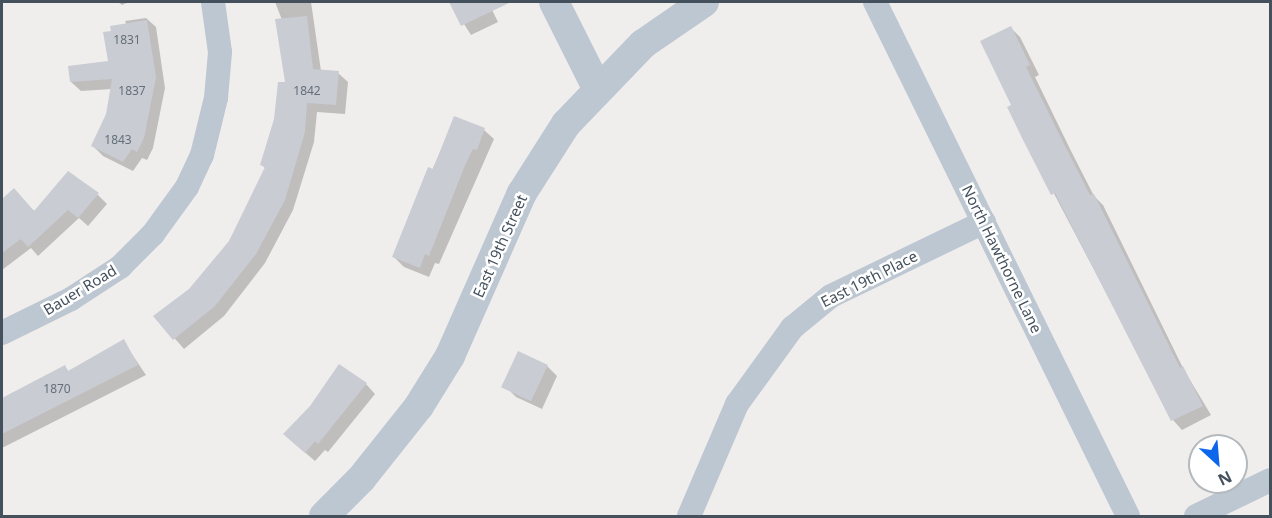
<!DOCTYPE html>
<html>
<head>
<meta charset="utf-8">
<style>
	body { margin:0 }
	#map { position:relative; width:1272px; height:518px; overflow:hidden; background:#f0eded; font-family:"Noto Sans",sans-serif }
	div>[style] { position:absolute }
	.shadow>* { inset:0; background:#0003 }
	.building>* { inset:0; background:#c9ccd3; transform-origin:0 0 }
	.minor>* { height:24px; margin:-12px; padding:0 12px; transform-origin:12px; border-radius:12px; background:#bdc7d1 }
	.tertiary>* { height:30px; margin:-15px; padding:0 15px; transform-origin:15px; border-radius:15px; background:#bdc7d1 }
	span { translate:-50% -50%; white-space:nowrap; text-align:center; line-height:1.15; -webkit-text-stroke:5px #fff; paint-order:stroke }
	.number-label { font-size:12px; color:#656f7a }
	.number-label span { -webkit-text-stroke-width:0 }
	.street-label { font-size:15px; color:#44505c }
	.frame { position:absolute; inset:0; border:3px solid #44505c; pointer-events:none }
	.north { position:absolute; left:1188px; top:434px; width:60px; height:60px; box-sizing:border-box; background:#fff; border:2px solid #b4b9be; border-radius:50%; rotate:154deg; font-size:16px; font-weight:700; line-height:24px; text-align:center; color:#44505c }
	.north::after { content:''; display:block; margin:auto; width:21px; height:27px; background:#0c66ec; clip-path:polygon(50% 0,100% 100%,50% 72%,0 100%) }
</style>
</head>
<body>
<div id="map">
	<div class="shadow">
		<div style="clip-path:polygon(118px 2px,129px 2px,122px 5px)"></div>
		<div style="clip-path:polygon(275px 2px,311px 2px,321px 71px,338px 73px,348px 82px,345px 114px,317px 112px,314px 142px,293px 210px,265px 263px,224px 316px,184px 349px,155px 316px,190px 290px,230px 242px,266px 169px,262px 165px,286px 84px,282px 20px)"></div>
		<div style="clip-path:polygon(450px 2px,488px 2px,498px 22px,471px 35px)"></div>
		<div style="clip-path:polygon(146px 18px,156px 27px,165px 88px,153px 148px,147px 160px,142px 158px,133px 171px,103px 156px,93px 146px,108px 114px,112px 89px,81px 91px,71px 82px,109px 62px,113px 32px,127px 25px,125px 21px)"></div>
		<div style="clip-path:polygon(1011px 28px,1020px 37px,1039px 75px,1035px 77px,1071px 151px,1094px 196px,1103px 205px,1184px 370px,1211px 415px,1182px 430px,1173px 420px,1009px 108px,1013px 105px)"></div>
		<div style="clip-path:polygon(455px 118px,484px 130px,494px 139px,439px 264px,435px 263px,429px 277px,404px 267px,394px 257px)"></div>
		<div style="clip-path:polygon(14px 190px,35px 212px,98px 195px,107px 204px,88px 226px,79px 218px,38px 256px,31px 248px,2px 270px,2px 201px)"></div>
		<div style="clip-path:polygon(123px 341px,146px 375px,2px 448px,2px 401px,65px 367px,69px 372px)"></div>
		<div style="clip-path:polygon(547px 366px,557px 376px,542px 409px,516px 397px,506px 387px)"></div>
		<div style="clip-path:polygon(366px 384px,375px 394px,328px 452px,325px 450px,315px 461px,294px 443px)"></div>
	</div>
	<div class="building">
		<div style="clip-path:polygon(449px 2px,511px 2px,461px 26px)"></div>
		<div style="clip-path:polygon(307px 16px,313px 69px,339px 71px,336px 105px,307px 103px,305px 132px,285px 200px,256px 254px,215px 306px,173px 340px,153px 316px,189px 289px,229px 241px,265px 167px,260px 165px,274px 119px,278px 82px,285px 82px,275px 19px)"></div>
		<div style="clip-path:polygon(147px 20px,156px 77px,144px 138px,137px 152px,132px 149px,123px 162px,91px 146px,106px 114px,112px 79px,70px 82px,68px 66px,108px 61px,103px 32px,111px 31px,110px 26px)"></div>
		<div style="clip-path:polygon(1011px 26px,1030px 65px,1026px 67px,1062px 140px,1090px 195px,1094px 194px,1180px 368px,1183px 366px,1203px 406px,1171px 421px,1055px 193px,1051px 195px,1022px 138px,1007px 107px,1011px 105px,980px 41px)"></div>
		<div style="clip-path:polygon(454px 116px,485px 128px,477px 150px,473px 149px,466px 163px,429px 256px,425px 254px,420px 268px,392px 257px,428px 167px,433px 169px)"></div>
		<div style="clip-path:polygon(68px 171px,99px 193px,78px 218px,68px 210px,28px 247px,21px 239px,2px 253px,2px 199px,14px 188px,34px 211px)"></div>
		<div style="clip-path:polygon(124px 339px,138px 365px,2px 434px,2px 398px,65px 365px,68px 371px)"></div>
		<div style="left:518px;top:351px;width:33px;height:40px;rotate:25deg"></div>
		<div style="clip-path:polygon(339px 364px,367px 383px,318px 444px,315px 441px,305px 453px,283px 434px,310px 406px)"></div>
	</div>
	<div class="minor">
		<div style="left:875px;top:2px;width:573px;rotate:63.79deg"></div>
		<div style="left:2px;top:333px;width:77px;rotate:-26.2deg"></div>
		<div style="left:71px;top:299px;width:59px;rotate:-33.1deg"></div>
		<div style="left:120px;top:267px;width:47px;rotate:-45deg"></div>
		<div style="left:153px;top:234px;width:58px;rotate:-54.1deg"></div>
		<div style="left:187px;top:187px;width:35px;rotate:-65deg"></div>
		<div style="left:202px;top:155px;width:59px;rotate:-76.2deg"></div>
		<div style="left:216px;top:98px;width:46px;rotate:-85deg"></div>
		<div style="left:220px;top:52px;width:50px;rotate:-98deg"></div>
		<div style="left:689px;top:516px;width:122px;rotate:-66.8deg"></div>
		<div style="left:737px;top:404px;width:94px;rotate:-54.1deg"></div>
		<div style="left:792px;top:328px;width:50px;rotate:-39.4deg"></div>
		<div style="left:831px;top:296px;width:170px;rotate:-25.8deg"></div>
		<div style="left:1196px;top:516px;width:82px;rotate:-25.9deg"></div>
	</div>
	<div class="tertiary">
		<div style="left:554px;top:2px;width:96px;rotate:63.4deg"></div>
		<div style="left:324px;top:516px;width:52px;rotate:-45deg"></div>
		<div style="left:361px;top:479px;width:93px;rotate:-51.5deg"></div>
		<div style="left:419px;top:406px;width:59px;rotate:-58.2deg"></div>
		<div style="left:450px;top:356px;width:178px;rotate:-66.2deg"></div>
		<div style="left:522px;top:193px;width:82px;rotate:-57.5deg"></div>
		<div style="left:566px;top:124px;width:111px;rotate:-46.1deg"></div>
		<div style="left:643px;top:44px;width:74px;rotate:-34.5deg"></div>
	</div>
	<div class="number-label">
		<span style="left:127px;top:40px">1831</span>
		<span style="left:132px;top:91px">1837</span>
		<span style="left:307px;top:91px">1842</span>
		<span style="left:118px;top:140px">1843</span>
		<span style="left:57px;top:389px">1870</span>
	</div>
	<div class="street-label">
		<span style="left:500px;top:246px;rotate:-66deg">East 19th Street</span>
		<span style="left:1002px;top:259px;rotate:64deg">North Hawthorne Lane</span>
		<span style="left:869px;top:279px;rotate:-27deg">East 19th Place</span>
		<span style="left:80px;top:290px;rotate:-31deg">Bauer Road</span>
	</div>
	<div class="frame"></div>
	<div class="north">N</div>
</div>
</body>
</html>
